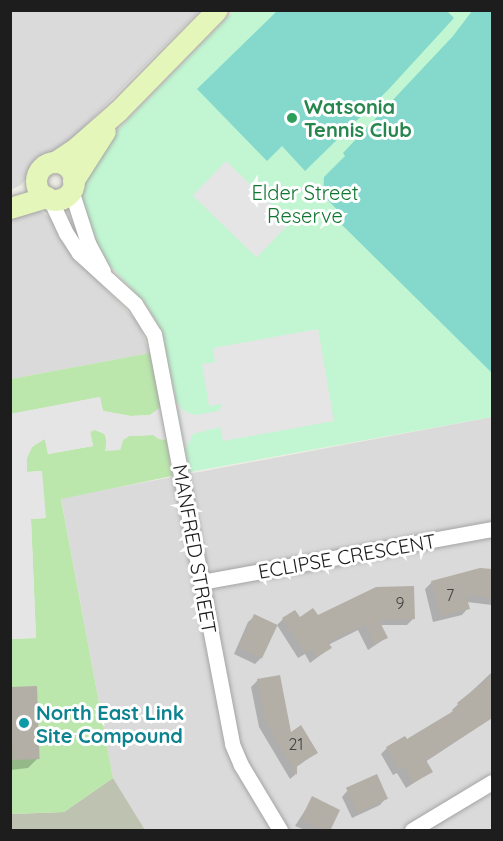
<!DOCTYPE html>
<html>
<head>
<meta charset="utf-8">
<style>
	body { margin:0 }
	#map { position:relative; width:503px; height:841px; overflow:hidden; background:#eeede4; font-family:Quicksand,sans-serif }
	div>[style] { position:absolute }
	.residential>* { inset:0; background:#dbdada }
	.construction>* { inset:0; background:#bec2b0 }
	.grass>* { inset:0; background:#bbe6ac }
	.park>* { inset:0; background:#c2f6d2 }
	.pitch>* { inset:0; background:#85d9cc }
	.parking>* { inset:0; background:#e5e5e5; transform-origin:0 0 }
	.shadow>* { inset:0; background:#0003 }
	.building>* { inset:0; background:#b3afa6; transform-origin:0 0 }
	.roads { filter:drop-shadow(0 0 2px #a4a4a4) drop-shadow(0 0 2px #a4a4a4) }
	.street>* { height:15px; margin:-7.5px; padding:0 7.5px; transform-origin:7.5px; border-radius:7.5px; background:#fff }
	.secondary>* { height:21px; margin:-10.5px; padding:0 10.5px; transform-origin:10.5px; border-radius:10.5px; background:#e5f6ba }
	.secondary>.ring { margin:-10.5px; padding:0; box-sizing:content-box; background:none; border:21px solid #e5f6ba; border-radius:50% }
	.dots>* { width:16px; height:16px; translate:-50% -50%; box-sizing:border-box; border:3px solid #fff; border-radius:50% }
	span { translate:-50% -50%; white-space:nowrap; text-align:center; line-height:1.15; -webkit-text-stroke:6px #fff; paint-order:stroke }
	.number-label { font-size:16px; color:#42423f }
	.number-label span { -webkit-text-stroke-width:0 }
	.leisure-label { font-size:20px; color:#27864d; font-weight:700 }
	.left { translate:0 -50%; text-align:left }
	.park-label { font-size:20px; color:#117630 }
	.street-label { font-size:20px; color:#1d1d1d }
	.culture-label { font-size:20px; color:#0d838f; font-weight:700 }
	.frame { position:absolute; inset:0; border:12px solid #1d1d1d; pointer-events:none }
</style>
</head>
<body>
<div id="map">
	<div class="residential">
		<div style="clip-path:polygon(11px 11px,199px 11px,59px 152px,39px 162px,21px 185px,11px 190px)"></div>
		<div style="clip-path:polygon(39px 210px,53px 220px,79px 262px,138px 322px,150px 353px,11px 379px,11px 213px)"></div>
		<div style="clip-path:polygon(492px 417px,492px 830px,145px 830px,113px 778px,61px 498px)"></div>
	</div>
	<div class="construction">
		<div style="clip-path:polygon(113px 778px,145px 830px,11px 830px,11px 814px,64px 812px)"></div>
	</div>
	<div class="grass">
		<div style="clip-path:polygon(150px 353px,161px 407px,150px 415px,131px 416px,103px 411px,100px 397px,11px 414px,11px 379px)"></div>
		<div style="clip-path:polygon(95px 430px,105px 434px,107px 445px,120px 450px,123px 440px,129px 436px,154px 435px,159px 439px,167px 440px,172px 476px,61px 499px,113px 778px,64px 812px,11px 814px,11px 639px,36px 638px,31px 519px,45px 518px,41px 471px,27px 472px,27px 458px,32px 447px,42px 440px,45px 439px,48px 454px,93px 446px,90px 431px)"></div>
	</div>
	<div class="park">
		<div style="clip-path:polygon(234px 11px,492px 11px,492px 417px,190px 472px,162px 331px,146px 304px,98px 253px,80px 207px,80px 191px,83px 178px,102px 146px)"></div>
	</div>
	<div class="pitch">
		<div style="clip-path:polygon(446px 10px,454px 18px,388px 90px,305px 171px,282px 146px,267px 161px,197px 89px,277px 11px)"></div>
		<div style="clip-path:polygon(472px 11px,492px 11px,492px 373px,340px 223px,345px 218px,323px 195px,324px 177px,345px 156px,343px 153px,453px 36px)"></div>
	</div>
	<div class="parking">
		<div style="left:226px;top:161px;width:89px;height:48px;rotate:44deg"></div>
		<div style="clip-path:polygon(318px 329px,334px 421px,223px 441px,220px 427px,193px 434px,186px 449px,177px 402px,184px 411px,195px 415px,218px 411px,222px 406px,221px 404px,209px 406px,202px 364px,215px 362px,213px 348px)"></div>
		<div style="clip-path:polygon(100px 397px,103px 411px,131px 416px,150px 415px,161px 407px,167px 440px,159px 439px,153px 435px,129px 436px,123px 440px,120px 450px,105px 451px,107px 437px,100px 431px,95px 430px,90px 432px,93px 446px,48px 454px,45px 439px,32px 447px,27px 458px,27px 472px,42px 471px,46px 518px,31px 519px,36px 638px,11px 639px,10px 414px)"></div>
	</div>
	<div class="shadow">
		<div style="clip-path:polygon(480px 570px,492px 571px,492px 605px,467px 602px,468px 608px,462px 615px,433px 622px,425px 589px,432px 582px)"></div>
		<div style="clip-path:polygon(255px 616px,276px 626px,261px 658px,255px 664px,234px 654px,248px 622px)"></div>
		<div style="clip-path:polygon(317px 617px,413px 619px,407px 625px,380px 625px,386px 638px,368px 650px,358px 630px,328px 645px,330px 648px,310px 663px,305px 654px,298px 658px,277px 625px,283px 619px)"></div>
		<div style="clip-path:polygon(492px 672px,492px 718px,425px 762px,431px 772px,406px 788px,397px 773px,393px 775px,381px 754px,387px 748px,406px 741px,453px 712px,452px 710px)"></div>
		<div style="clip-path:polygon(258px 680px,290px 734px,316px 753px,295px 768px,296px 774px,290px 779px,259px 727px,251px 687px)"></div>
		<div style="clip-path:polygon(10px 688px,38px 758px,28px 768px,10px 770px)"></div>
		<div style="clip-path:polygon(348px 790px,386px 798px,380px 805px,352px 818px,342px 797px)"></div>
		<div style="clip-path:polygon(313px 798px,328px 830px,305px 830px,295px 826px)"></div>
	</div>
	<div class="building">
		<div style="clip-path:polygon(480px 568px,492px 569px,492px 598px,466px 595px,470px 609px,440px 616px,431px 581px)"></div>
		<div style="clip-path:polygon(414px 586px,415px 619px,379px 620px,388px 638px,374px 644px,365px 625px,328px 642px,332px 648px,317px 657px,312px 649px,305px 653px,282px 618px,295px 610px,300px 617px,313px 608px,318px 615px,376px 587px)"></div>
		<div style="left:254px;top:614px;width:26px;height:37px;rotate:25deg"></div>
		<div style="clip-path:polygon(280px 675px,291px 732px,301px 725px,318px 753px,297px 765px,297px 775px,265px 720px,257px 679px)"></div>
		<div style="clip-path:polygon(492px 675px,492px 718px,426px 760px,433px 772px,413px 783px,404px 767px,399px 770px,386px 747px,405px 736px,407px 739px,460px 707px,457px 703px)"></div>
		<div style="left:37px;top:686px;width:73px;height:27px;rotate:88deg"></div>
		<div style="left:377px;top:774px;width:27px;height:34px;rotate:66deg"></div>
		<div style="clip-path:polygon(312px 796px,340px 810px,330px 831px,323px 831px,301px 819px)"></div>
	</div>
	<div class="roads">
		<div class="street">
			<div style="left:71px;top:190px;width:56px;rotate:72.2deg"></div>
			<div style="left:88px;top:243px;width:32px;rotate:62deg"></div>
			<div style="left:50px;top:199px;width:38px;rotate:65deg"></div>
			<div style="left:66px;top:233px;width:24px;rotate:57deg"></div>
			<div style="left:79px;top:253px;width:76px;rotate:42.3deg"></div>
			<div style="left:135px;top:304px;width:36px;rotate:58deg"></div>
			<div style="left:154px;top:334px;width:417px;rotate:79.2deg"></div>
			<div style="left:232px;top:744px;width:23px;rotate:67deg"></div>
			<div style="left:241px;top:765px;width:76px;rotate:59deg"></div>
			<div style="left:201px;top:582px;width:296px;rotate:-10.3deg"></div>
			<div style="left:412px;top:830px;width:93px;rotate:-31deg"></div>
		</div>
		<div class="secondary">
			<div style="left:55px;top:162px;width:27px;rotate:-34deg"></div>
			<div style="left:77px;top:147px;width:55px;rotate:-41.3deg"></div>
			<div style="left:118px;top:111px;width:141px;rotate:-45.6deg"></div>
			<div class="ring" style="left:36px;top:162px;width:17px;height:17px"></div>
			<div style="left:73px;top:181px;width:59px;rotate:-57.4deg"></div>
			<div style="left:10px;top:208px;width:38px;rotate:-17deg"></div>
		</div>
	</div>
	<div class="dots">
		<div style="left:292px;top:118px;background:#2e9e5b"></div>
		<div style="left:24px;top:723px;background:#0f9aa8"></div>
	</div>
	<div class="number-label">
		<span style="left:450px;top:595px">7</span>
		<span style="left:400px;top:603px">9</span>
		<span style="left:296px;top:744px">21</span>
	</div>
	<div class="leisure-label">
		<span class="left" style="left:304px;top:118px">Watsonia<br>Tennis Club</span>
	</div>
	<div class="park-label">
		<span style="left:305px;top:204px">Elder Street<br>Reserve</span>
	</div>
	<div class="street-label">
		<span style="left:195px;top:549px;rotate:80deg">MANFRED STREET</span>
		<span style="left:347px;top:556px;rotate:-10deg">ECLIPSE CRESCENT</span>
	</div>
	<div class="culture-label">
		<span class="left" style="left:36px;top:724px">North East Link<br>Site Compound</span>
	</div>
	<div class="frame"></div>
</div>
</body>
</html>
